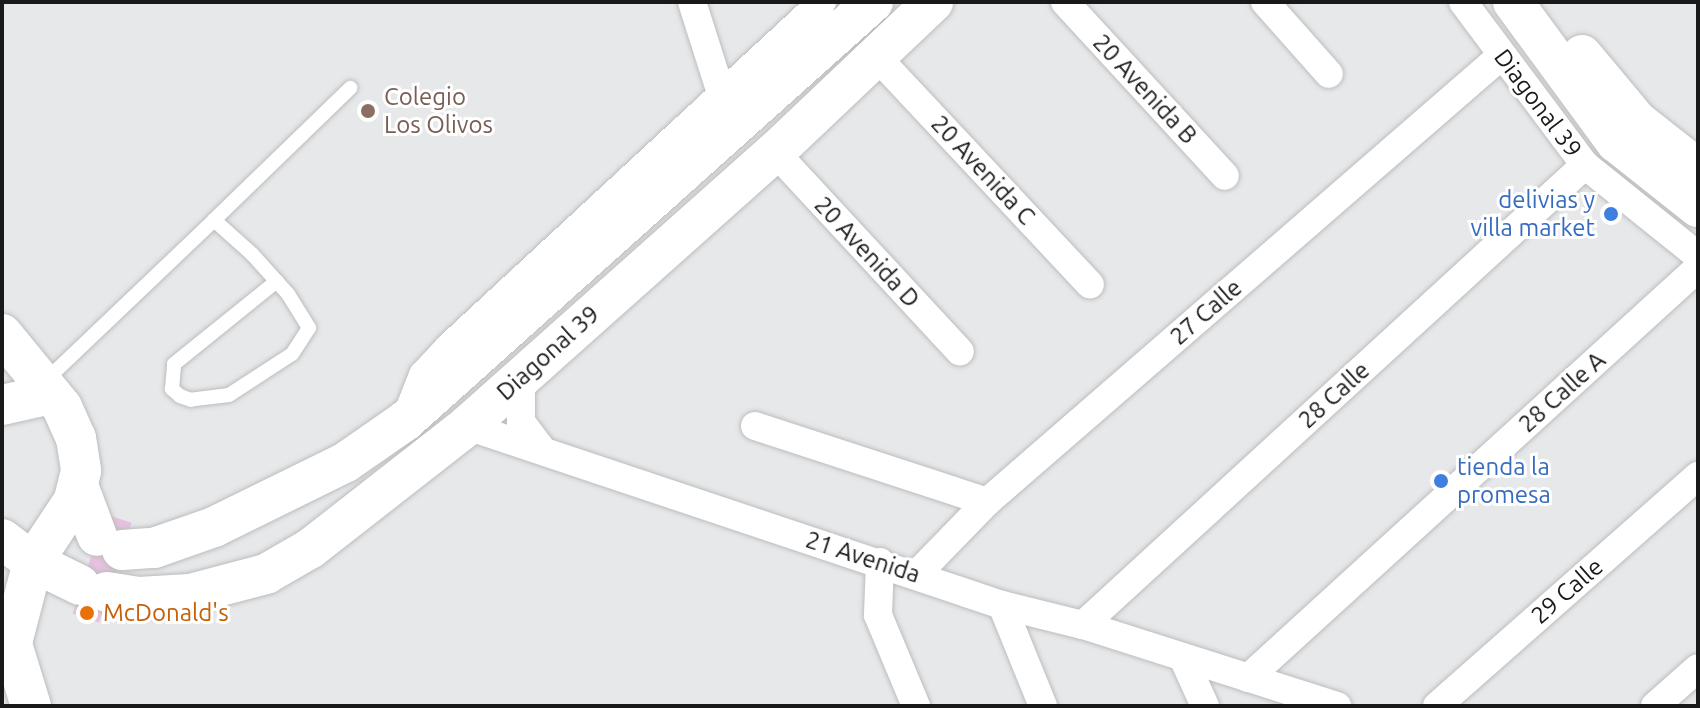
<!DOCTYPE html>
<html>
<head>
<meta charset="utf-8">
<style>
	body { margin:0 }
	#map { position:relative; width:1700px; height:708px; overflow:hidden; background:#e7e8ea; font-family:Ubuntu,sans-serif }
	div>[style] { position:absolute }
	.building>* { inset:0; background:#e7c2df; transform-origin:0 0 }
	.roads { filter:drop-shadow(0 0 2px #bbbdbe) drop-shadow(0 0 2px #bbbdbe) }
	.lane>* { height:14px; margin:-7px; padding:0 7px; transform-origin:7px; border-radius:7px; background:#fff }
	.street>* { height:28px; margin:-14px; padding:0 14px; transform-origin:14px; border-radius:14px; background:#fff }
	.secondary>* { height:40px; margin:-20px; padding:0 20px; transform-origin:20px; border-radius:20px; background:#fff }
	.dots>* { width:22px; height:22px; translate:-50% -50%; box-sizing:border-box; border:4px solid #fff; border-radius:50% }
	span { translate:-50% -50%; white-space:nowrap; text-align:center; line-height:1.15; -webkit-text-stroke:6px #fff; paint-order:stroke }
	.street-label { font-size:24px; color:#19191a }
	.education-label { font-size:24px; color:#785e54 }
	.left { translate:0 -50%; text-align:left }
	.shop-label { font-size:24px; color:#366cbe }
	.right { translate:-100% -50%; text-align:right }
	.food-label { font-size:24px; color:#c56008 }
	.frame { position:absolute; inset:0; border:4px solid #19191a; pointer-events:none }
</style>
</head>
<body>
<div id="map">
	<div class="building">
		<div style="left:105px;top:514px;width:28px;height:105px;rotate:18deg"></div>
	</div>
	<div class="roads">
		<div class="lane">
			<div style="left:214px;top:220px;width:190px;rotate:-44.1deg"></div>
			<div style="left:43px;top:383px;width:236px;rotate:-43.6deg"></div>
			<div style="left:214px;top:220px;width:51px;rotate:41.8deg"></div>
			<div style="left:252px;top:254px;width:54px;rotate:48deg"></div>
			<div style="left:288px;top:294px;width:40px;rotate:58deg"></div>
			<div style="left:309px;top:328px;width:31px;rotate:123deg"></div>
			<div style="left:292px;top:354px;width:75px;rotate:146.9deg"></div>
			<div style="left:229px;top:395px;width:38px;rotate:173deg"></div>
			<div style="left:191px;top:400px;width:12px;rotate:-160deg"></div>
			<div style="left:180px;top:396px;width:11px;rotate:-139deg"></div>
			<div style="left:172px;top:389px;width:25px;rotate:-85deg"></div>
			<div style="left:174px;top:364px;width:132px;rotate:-38.9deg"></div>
		</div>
		<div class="street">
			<div style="left:692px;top:2px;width:99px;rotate:72.3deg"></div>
			<div style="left:1065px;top:2px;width:236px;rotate:47.4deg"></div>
			<div style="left:1265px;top:2px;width:96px;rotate:48.4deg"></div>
			<div style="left:1463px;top:2px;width:204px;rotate:53.2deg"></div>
			<div style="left:1585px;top:165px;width:145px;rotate:38.8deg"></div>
			<div style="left:876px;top:56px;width:313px;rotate:46.9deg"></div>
			<div style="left:775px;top:152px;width:272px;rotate:47.2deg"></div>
			<div style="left:521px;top:377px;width:45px;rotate:90deg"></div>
			<div style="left:521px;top:422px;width:36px;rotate:53deg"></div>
			<div style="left:408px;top:413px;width:41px;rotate:-68.5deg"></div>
			<div style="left:423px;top:375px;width:38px;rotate:-47deg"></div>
			<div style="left:449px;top:347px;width:508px;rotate:-42.77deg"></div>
			<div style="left:467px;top:426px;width:564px;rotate:18.5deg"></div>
			<div style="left:1002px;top:605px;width:83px;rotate:13.9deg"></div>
			<div style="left:1083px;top:625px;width:267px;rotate:17.7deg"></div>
			<div style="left:755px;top:426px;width:244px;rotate:18.1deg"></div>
			<div style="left:880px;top:562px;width:53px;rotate:92.2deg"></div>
			<div style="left:878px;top:615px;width:99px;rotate:67.3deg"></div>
			<div style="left:917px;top:574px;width:100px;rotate:-45.8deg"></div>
			<div style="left:987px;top:502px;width:681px;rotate:-40.95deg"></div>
			<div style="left:1002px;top:605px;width:109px;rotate:67.9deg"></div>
			<div style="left:1083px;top:625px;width:681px;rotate:-42.5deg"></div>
			<div style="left:1184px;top:660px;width:51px;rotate:65.5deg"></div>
			<div style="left:1248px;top:678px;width:609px;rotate:-42.34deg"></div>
			<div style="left:1437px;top:706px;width:348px;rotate:-41.4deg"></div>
			<div style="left:1655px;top:706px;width:57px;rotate:-41.5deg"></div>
		</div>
		<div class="secondary">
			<div style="left:1513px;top:2px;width:174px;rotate:53.7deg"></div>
			<div style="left:1616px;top:142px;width:105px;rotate:38.4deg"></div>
			<div style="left:1582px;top:55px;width:86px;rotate:50.2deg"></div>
			<div style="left:1637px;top:121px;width:78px;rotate:38.2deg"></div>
			<div style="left:2px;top:334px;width:94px;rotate:50.6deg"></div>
			<div style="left:62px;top:407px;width:34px;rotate:66deg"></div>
			<div style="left:76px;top:438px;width:33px;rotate:81deg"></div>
			<div style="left:81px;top:471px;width:30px;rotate:104deg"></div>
			<div style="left:74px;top:500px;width:74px;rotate:123.5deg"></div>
			<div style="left:33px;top:562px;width:80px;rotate:104.6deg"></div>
			<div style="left:2px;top:405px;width:50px;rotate:-12.7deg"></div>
			<div style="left:79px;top:488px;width:51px;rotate:69.4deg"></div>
			<div style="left:2px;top:539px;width:39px;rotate:37deg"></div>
			<div style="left:33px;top:562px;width:52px;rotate:26.1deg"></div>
			<div style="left:122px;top:550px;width:32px;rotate:-4deg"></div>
			<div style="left:154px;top:548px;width:64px;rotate:-19.3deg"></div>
			<div style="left:214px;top:527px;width:147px;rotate:-26.2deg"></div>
			<div style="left:346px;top:462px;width:72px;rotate:-34.8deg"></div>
			<div style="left:405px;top:421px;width:628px;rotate:-41.84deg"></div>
			<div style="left:107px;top:592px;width:32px;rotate:9deg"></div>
			<div style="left:139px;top:597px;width:51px;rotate:-3.4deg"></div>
			<div style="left:190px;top:594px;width:79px;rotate:-14.7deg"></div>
			<div style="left:266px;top:574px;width:52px;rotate:-30deg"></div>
			<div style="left:311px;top:548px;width:198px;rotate:-38deg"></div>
			<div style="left:467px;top:426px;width:412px;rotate:-41.7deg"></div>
			<div style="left:775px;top:152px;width:218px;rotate:-43.5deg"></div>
			<div style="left:3px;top:615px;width:95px;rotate:72.9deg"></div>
		</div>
	</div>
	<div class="dots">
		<div style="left:368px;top:111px;background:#8d6e63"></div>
		<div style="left:1611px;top:214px;background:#3f7fe0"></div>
		<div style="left:1441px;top:481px;background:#3f7fe0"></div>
		<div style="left:87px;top:613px;background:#e8710a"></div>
	</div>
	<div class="street-label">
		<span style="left:1145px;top:89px;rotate:47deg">20 Avenida B</span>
		<span style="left:1538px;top:103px;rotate:53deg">Diagonal 39</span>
		<span style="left:983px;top:170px;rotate:47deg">20 Avenida C</span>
		<span style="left:867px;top:252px;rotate:47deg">20 Avenida D</span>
		<span style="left:1206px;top:312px;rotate:-41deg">27 Calle</span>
		<span style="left:548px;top:353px;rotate:-42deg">Diagonal 39</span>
		<span style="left:1562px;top:392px;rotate:-42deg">28 Calle A</span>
		<span style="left:1334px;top:395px;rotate:-42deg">28 Calle</span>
		<span style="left:863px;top:557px;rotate:18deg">21 Avenida</span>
		<span style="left:1567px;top:591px;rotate:-41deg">29 Calle</span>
	</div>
	<div class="education-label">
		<span class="left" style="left:384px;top:111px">Colegio<br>Los Olivos</span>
	</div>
	<div class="shop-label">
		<span class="right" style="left:1595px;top:214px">delivias y<br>villa market</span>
		<span class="left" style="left:1457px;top:481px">tienda la<br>promesa</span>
	</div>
	<div class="food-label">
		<span class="left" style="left:103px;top:613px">McDonald's</span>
	</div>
	<div class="frame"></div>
</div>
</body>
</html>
